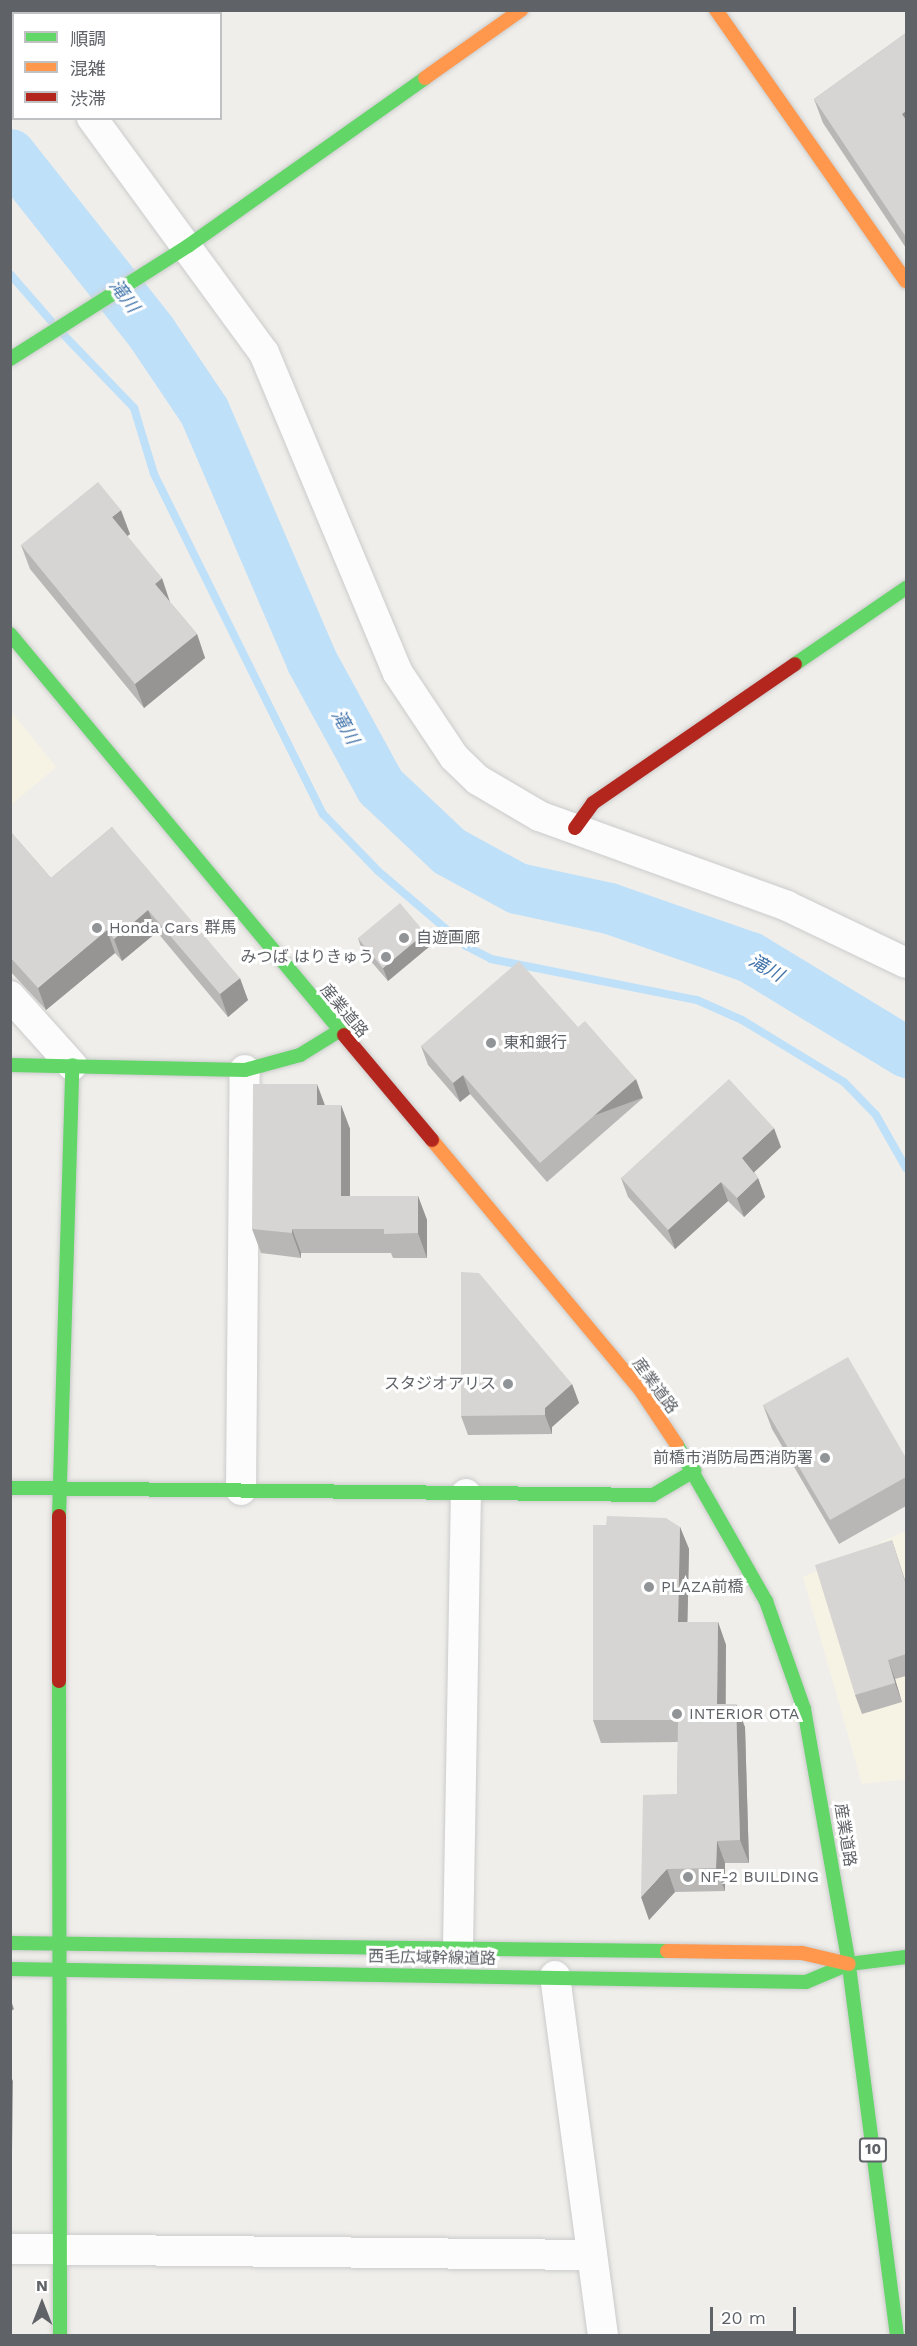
<!DOCTYPE html>
<html>
<head>
<meta charset="utf-8">
<style>
	body { margin:0 }
	#map { position:relative; width:917px; height:2346px; overflow:hidden; background:#efeeea; font-family:"Work Sans","Noto Sans JP",sans-serif }
	div>[style] { position:absolute }
	.commercial>* { inset:0; background:#f7f3e4 }
	.stream>* { height:8px; margin:-4px; padding:0 4px; transform-origin:4px; border-radius:4px; background:#bfe0f9 }
	.river>* { height:51px; margin:-25.5px; padding:0 25.5px; transform-origin:25.5px; border-radius:25.5px; background:#bfe0f9 }
	.roads { filter:drop-shadow(0 0 2px #cbcccc) drop-shadow(0 0 2px #cbcccc) }
	.street>* { height:30px; margin:-15px; padding:0 15px; transform-origin:15px; border-radius:15px; background:#fdfcfc }
	.fast>* { height:14px; margin:-7px; padding:0 7px; transform-origin:7px; border-radius:7px; background:#63d668 }
	.slow>* { height:14px; margin:-7px; padding:0 7px; transform-origin:7px; border-radius:7px; background:#ff974d }
	.jam>* { height:14px; margin:-7px; padding:0 7px; transform-origin:7px; border-radius:7px; background:#b3261e }
	.wall>* { inset:0; background:#b8b7b5 }
	.shaded-wall>* { inset:0; background:#969594; transform-origin:0 0 }
	.building>* { inset:0; background:#d6d5d3; transform-origin:0 0 }
	.dots>* { width:16px; height:16px; translate:-50% -50%; box-sizing:border-box; border:3px solid #fff; border-radius:50% }
	span { translate:-50% -50%; white-space:nowrap; text-align:center; line-height:1.15; -webkit-text-stroke:6px #fff; paint-order:stroke }
	.shield-label span { padding:2px 4px; background:#fff; border:2px solid; border-radius:4px; -webkit-text-stroke-width:0 }
	.shield-label { font-size:15px; color:#5f6368; font-weight:700 }
	.poi-label { font-size:16px; color:#5f6368 }
	.left { translate:0 -50%; text-align:left }
	.right { translate:-100% -50%; text-align:right }
	.street-label { font-size:16px; color:#5f6368 }
	.water-label { font-size:18px; color:#4174aa; font-style:italic }
	.frame { position:absolute; inset:0; border:12px solid #5f6368; pointer-events:none }
	.legend { position:absolute; left:12px; top:12px; width:210px; height:108px; box-sizing:border-box; background:#fff; border:2px solid #bfc1c3; margin:0; padding:8px 10px; list-style:none; font-size:18px; color:#5f6368 }
	.legend li { display:flex; align-items:center; gap:12px; height:30px }
	.legend b { width:30px; border:2px solid #bfc1c3 }
	.north { position:absolute; left:12px; top:2274px; width:60px; height:60px; -webkit-text-stroke:4px #fff; paint-order:stroke; rotate:0deg; font-size:16px; font-weight:700; line-height:24px; text-align:center; color:#5f6368 }
	.north::after { content:''; display:block; margin:auto; width:21px; height:27px; background:#5f6368; clip-path:polygon(50% 0,100% 100%,50% 72%,0 100%) }
	.scale { position:absolute; left:710px; top:2307px; width:86px; height:27px; box-sizing:border-box; border:3px solid #5f6368; border-top:0; padding-left:8px; font-size:18px; line-height:21px; white-space:nowrap; color:#5f6368; -webkit-text-stroke:4px #fff; paint-order:stroke }
</style>
</head>
<body>
<div id="map">
	<div class="commercial">
		<div style="clip-path:polygon(10px 710px,56px 767px,11px 805px,10px 805px)"></div>
		<div style="clip-path:polygon(906px 1531px,906px 1779px,862px 1784px,803px 1577px)"></div>
	</div>
	<div class="stream">
		<div style="left:10px;top:274px;width:62px;rotate:48.9deg"></div>
		<div style="left:60px;top:331px;width:107px;rotate:46.1deg"></div>
		<div style="left:134px;top:408px;width:69px;rotate:73.1deg"></div>
		<div style="left:154px;top:474px;width:380px;rotate:63.6deg"></div>
		<div style="left:323px;top:814px;width:79px;rotate:46deg"></div>
		<div style="left:378px;top:871px;width:116px;rotate:40.4deg"></div>
		<div style="left:466px;top:946px;width:28px;rotate:27deg"></div>
		<div style="left:491px;top:959px;width:210px;rotate:11.3deg"></div>
		<div style="left:697px;top:1000px;width:49px;rotate:24deg"></div>
		<div style="left:742px;top:1020px;width:119px;rotate:31.3deg"></div>
		<div style="left:844px;top:1082px;width:46px;rotate:45.9deg"></div>
		<div style="left:876px;top:1115px;width:61px;rotate:60.5deg"></div>
	</div>
	<div class="river">
		<div style="left:10px;top:154px;width:227px;rotate:51.6deg"></div>
		<div style="left:151px;top:332px;width:95px;rotate:56.1deg"></div>
		<div style="left:204px;top:411px;width:271px;rotate:66.7deg"></div>
		<div style="left:311px;top:660px;width:144px;rotate:61.3deg"></div>
		<div style="left:380px;top:786px;width:95px;rotate:43.3deg"></div>
		<div style="left:449px;top:851px;width:77px;rotate:28.6deg"></div>
		<div style="left:517px;top:888px;width:94px;rotate:12.3deg"></div>
		<div style="left:609px;top:908px;width:149px;rotate:19.2deg"></div>
		<div style="left:750px;top:957px;width:183px;rotate:31.3deg"></div>
	</div>
	<div class="roads">
		<div class="street">
			<div style="left:12px;top:10px;width:4px;rotate:63deg"></div>
			<div style="left:92px;top:118px;width:291px;rotate:53.8deg"></div>
			<div style="left:264px;top:353px;width:347px;rotate:67.3deg"></div>
			<div style="left:398px;top:673px;width:101px;rotate:56.3deg"></div>
			<div style="left:454px;top:757px;width:33px;rotate:44deg"></div>
			<div style="left:478px;top:780px;width:71px;rotate:30.5deg"></div>
			<div style="left:539px;top:816px;width:264px;rotate:19.9deg"></div>
			<div style="left:787px;top:906px;width:132px;rotate:25.6deg"></div>
			<div style="left:10px;top:996px;width:93px;rotate:48.1deg"></div>
			<div style="left:241px;top:1490px;width:420px;rotate:-89.5deg"></div>
			<div style="left:458px;top:1948px;width:454px;rotate:-89deg"></div>
			<div style="left:555px;top:1976px;width:363px;rotate:82.4deg"></div>
			<div style="left:10px;top:2249px;width:582px;rotate:0.59deg"></div>
		</div>
		<div class="fast">
			<div style="left:10px;top:359px;width:211px;rotate:-32.4deg"></div>
			<div style="left:188px;top:246px;width:291px;rotate:-35.3deg"></div>
			<div style="left:10px;top:634px;width:522px;rotate:50.21deg"></div>
			<div style="left:795px;top:664px;width:135px;rotate:-34.4deg"></div>
			<div style="left:10px;top:1065px;width:235px;rotate:1.2deg"></div>
			<div style="left:245px;top:1070px;width:57px;rotate:-15.3deg"></div>
			<div style="left:300px;top:1055px;width:46px;rotate:-31.6deg"></div>
			<div style="left:677px;top:1445px;width:180px;rotate:60.3deg"></div>
			<div style="left:766px;top:1601px;width:114px;rotate:70.6deg"></div>
			<div style="left:804px;top:1709px;width:259px;rotate:80deg"></div>
			<div style="left:10px;top:1488px;width:643px;rotate:0.62deg"></div>
			<div style="left:653px;top:1495px;width:48px;rotate:-30.3deg"></div>
			<div style="left:59px;top:1516px;width:451px;rotate:-88.3deg"></div>
			<div style="left:59px;top:1681px;width:655px;rotate:89.91deg"></div>
			<div style="left:10px;top:1943px;width:657px;rotate:0.7deg"></div>
			<div style="left:10px;top:1969px;width:796px;rotate:0.94deg"></div>
			<div style="left:806px;top:1982px;width:47px;rotate:-22.7deg"></div>
			<div style="left:897px;top:2336px;width:375px;rotate:-97.4deg"></div>
			<div style="left:849px;top:1964px;width:57px;rotate:-7deg"></div>
		</div>
		<div class="slow">
			<div style="left:716px;top:10px;width:331px;rotate:55deg"></div>
			<div style="left:425px;top:78px;width:118px;rotate:-35.3deg"></div>
			<div style="left:432px;top:1140px;width:327px;rotate:50.2deg"></div>
			<div style="left:641px;top:1391px;width:65px;rotate:56.3deg"></div>
			<div style="left:667px;top:1951px;width:135px;rotate:0.8deg"></div>
			<div style="left:802px;top:1953px;width:48px;rotate:13.2deg"></div>
		</div>
		<div class="jam">
			<div style="left:575px;top:828px;width:31px;rotate:-54deg"></div>
			<div style="left:593px;top:803px;width:245px;rotate:-34.5deg"></div>
			<div style="left:344px;top:1035px;width:137px;rotate:50deg"></div>
			<div style="left:59px;top:1516px;width:165px;rotate:90deg"></div>
		</div>
	</div>
	<div class="wall">
		<div style="clip-path:polygon(906px 33px,906px 248px,823px 123px,814px 99px)"></div>
		<div style="clip-path:polygon(130px 534px,127px 536px,170px 602px,197px 634px,205px 658px,144px 708px,30px 569px,21px 545px)"></div>
		<div style="clip-path:polygon(112px 827px,248px 1000px,228px 1017px,157px 932px,122px 961px,115px 953px,46px 1010px,10px 971px,10px 831px,51px 878px)"></div>
		<div style="clip-path:polygon(425px 933px,430px 946px,388px 981px,362px 951px,358px 938px)"></div>
		<div style="clip-path:polygon(578px 1027px,643px 1098px,547px 1182px,470px 1094px,460px 1102px,428px 1065px,421px 1046px)"></div>
		<div style="clip-path:polygon(325px 1105px,341px 1105px,350px 1129px,350px 1196px,418px 1196px,427px 1220px,427px 1258px,393px 1258px,391px 1253px,301px 1253px,301px 1258px,261px 1253px,252px 1229px)"></div>
		<div style="clip-path:polygon(781px 1147px,754px 1172px,758px 1178px,765px 1197px,744px 1217px,728px 1201px,675px 1249px,628px 1197px,621px 1178px)"></div>
		<div style="clip-path:polygon(572px 1384px,579px 1403px,552px 1427px,552px 1434px,468px 1435px,461px 1416px)"></div>
		<div style="clip-path:polygon(763px 1405px,906px 1458px,906px 1506px,839px 1544px,772px 1429px)"></div>
		<div style="clip-path:polygon(606px 1525px,680px 1527px,689px 1549px,687px 1622px,718px 1622px,726px 1645px,726px 1704px,745px 1727px,749px 1863px,725px 1863px,725px 1891px,675px 1892px,649px 1920px,677px 1794px,678px 1742px,601px 1743px,593px 1720px)"></div>
		<div style="clip-path:polygon(892px 1540px,906px 1583px,906px 1676px,895px 1679px,902px 1702px,862px 1714px,855px 1695px)"></div>
	</div>
	<div class="shaded-wall">
		<div style="clip-path:polygon(906px 111px,906px 126px,902px 114px)"></div>
		<div style="clip-path:polygon(121px 510px,130px 534px,121px 541px,112px 517px)"></div>
		<div style="clip-path:polygon(162px 578px,170px 602px,155px 584px)"></div>
		<div style="clip-path:polygon(197px 634px,205px 658px,144px 708px,135px 684px)"></div>
		<div style="clip-path:polygon(148px 910px,157px 932px,122px 961px,114px 939px)"></div>
		<div style="clip-path:polygon(107px 930px,115px 953px,46px 1010px,38px 988px)"></div>
		<div style="clip-path:polygon(425px 933px,430px 946px,388px 981px,383px 968px)"></div>
		<div style="clip-path:polygon(240px 978px,248px 1000px,228px 1017px,220px 994px)"></div>
		<div style="clip-path:polygon(463px 1075px,470px 1094px,460px 1102px,453px 1083px)"></div>
		<div style="left:636px;top:1079px;width:20px;height:128px;rotate:70deg"></div>
		<div style="clip-path:polygon(317px 1084px,326px 1108px,317px 1105px)"></div>
		<div style="clip-path:polygon(341px 1105px,350px 1129px,350px 1220px,341px 1196px)"></div>
		<div style="clip-path:polygon(774px 1128px,781px 1147px,749px 1177px,742px 1158px)"></div>
		<div style="clip-path:polygon(758px 1178px,765px 1197px,744px 1217px,737px 1198px)"></div>
		<div style="clip-path:polygon(721px 1182px,728px 1201px,675px 1249px,668px 1230px)"></div>
		<div style="clip-path:polygon(418px 1196px,427px 1220px,427px 1258px,418px 1233px)"></div>
		<div style="clip-path:polygon(292px 1229px,301px 1253px,301px 1258px,292px 1233px)"></div>
		<div style="clip-path:polygon(572px 1384px,579px 1403px,552px 1427px,552px 1434px,545px 1415px,545px 1408px)"></div>
		<div style="clip-path:polygon(680px 1527px,689px 1549px,687px 1645px,678px 1622px)"></div>
		<div style="clip-path:polygon(718px 1622px,726px 1645px,725px 1726px,717px 1704px)"></div>
		<div style="clip-path:polygon(888px 1660px,895px 1679px,902px 1702px,895px 1683px)"></div>
		<div style="clip-path:polygon(736px 1704px,745px 1727px,749px 1863px,740px 1840px)"></div>
		<div style="clip-path:polygon(717px 1841px,725px 1863px,725px 1891px,716px 1868px)"></div>
		<div style="clip-path:polygon(667px 1869px,675px 1892px,649px 1920px,641px 1897px)"></div>
		<div style="clip-path:polygon(10px 1998px,14px 2009px,10px 2012px)"></div>
		<div style="clip-path:polygon(10px 2075px,13px 2081px,11px 2222px,10px 2220px)"></div>
	</div>
	<div class="building">
		<div style="clip-path:polygon(906px 33px,906px 111px,902px 114px,906px 120px,906px 237px,814px 99px)"></div>
		<div style="clip-path:polygon(98px 482px,121px 510px,112px 517px,162px 578px,155px 584px,197px 634px,135px 684px,21px 545px)"></div>
		<div style="clip-path:polygon(112px 827px,240px 978px,220px 994px,148px 910px,114px 939px,107px 930px,38px 988px,10px 957px,10px 831px,51px 878px)"></div>
		<div style="left:400px;top:903px;width:39px;height:55px;rotate:50deg"></div>
		<div style="clip-path:polygon(519px 961px,578px 1027px,585px 1021px,636px 1079px,540px 1163px,463px 1075px,453px 1083px,421px 1046px)"></div>
		<div style="clip-path:polygon(729px 1079px,774px 1128px,742px 1158px,758px 1178px,737px 1198px,721px 1182px,668px 1230px,621px 1178px)"></div>
		<div style="clip-path:polygon(253px 1084px,317px 1084px,317px 1105px,341px 1105px,341px 1196px,418px 1196px,418px 1233px,384px 1234px,384px 1229px,292px 1229px,292px 1233px,252px 1229px)"></div>
		<div style="clip-path:polygon(461px 1272px,479px 1273px,572px 1384px,545px 1408px,545px 1415px,461px 1416px)"></div>
		<div style="clip-path:polygon(848px 1357px,906px 1458px,906px 1477px,830px 1520px,763px 1405px)"></div>
		<div style="clip-path:polygon(607px 1516px,666px 1518px,680px 1527px,678px 1622px,718px 1622px,717px 1704px,736px 1704px,740px 1840px,717px 1841px,716px 1868px,667px 1869px,641px 1897px,643px 1795px,677px 1794px,678px 1720px,593px 1720px,593px 1525px,606px 1525px)"></div>
		<div style="clip-path:polygon(892px 1540px,906px 1585px,906px 1654px,888px 1660px,895px 1683px,855px 1695px,815px 1565px)"></div>
	</div>
	<div class="dots">
		<div style="left:97px;top:928px;background:#919496"></div>
		<div style="left:404px;top:938px;background:#919496"></div>
		<div style="left:386px;top:957px;background:#919496"></div>
		<div style="left:491px;top:1043px;background:#919496"></div>
		<div style="left:508px;top:1384px;background:#919496"></div>
		<div style="left:825px;top:1458px;background:#919496"></div>
		<div style="left:649px;top:1587px;background:#919496"></div>
		<div style="left:677px;top:1714px;background:#919496"></div>
		<div style="left:688px;top:1877px;background:#919496"></div>
	</div>
	<div class="shield-label">
		<span style="left:873px;top:2150px">10</span>
	</div>
	<div class="poi-label">
		<span class="left" style="left:109px;top:928px">Honda Cars 群馬</span>
		<span class="left" style="left:416px;top:938px">自遊画廊</span>
		<span class="right" style="left:374px;top:957px">みつば はりきゅう</span>
		<span class="left" style="left:503px;top:1043px">東和銀行</span>
		<span class="right" style="left:496px;top:1384px">スタジオアリス</span>
		<span class="right" style="left:813px;top:1458px">前橋市消防局西消防署</span>
		<span class="left" style="left:661px;top:1587px">PLAZA前橋</span>
		<span class="left" style="left:689px;top:1714px">INTERIOR OTA</span>
		<span class="left" style="left:700px;top:1877px">NF-2 BUILDING</span>
	</div>
	<div class="street-label">
		<span style="left:344px;top:1011px;rotate:50deg">産業道路</span>
		<span style="left:655px;top:1386px;rotate:54deg">産業道路</span>
		<span style="left:845px;top:1835px;rotate:81deg">産業道路</span>
		<span style="left:432px;top:1958px;rotate:1deg">西毛広域幹線道路</span>
	</div>
	<div class="water-label">
		<span style="left:124px;top:296px;rotate:53deg">滝川</span>
		<span style="left:345px;top:727px;rotate:61deg">滝川</span>
		<span style="left:766px;top:968px;rotate:30deg">滝川</span>
	</div>
	<div class="frame"></div>
	<ul class="legend">
	<li><b style="height:8px;background:#63d668"></b>順調</li>
	<li><b style="height:8px;background:#ff974d"></b>混雑</li>
	<li><b style="height:8px;background:#b3261e"></b>渋滞</li>
	</ul>
	<div class="north">N</div>
	<div class="scale">20 m</div>
</div>
</body>
</html>
